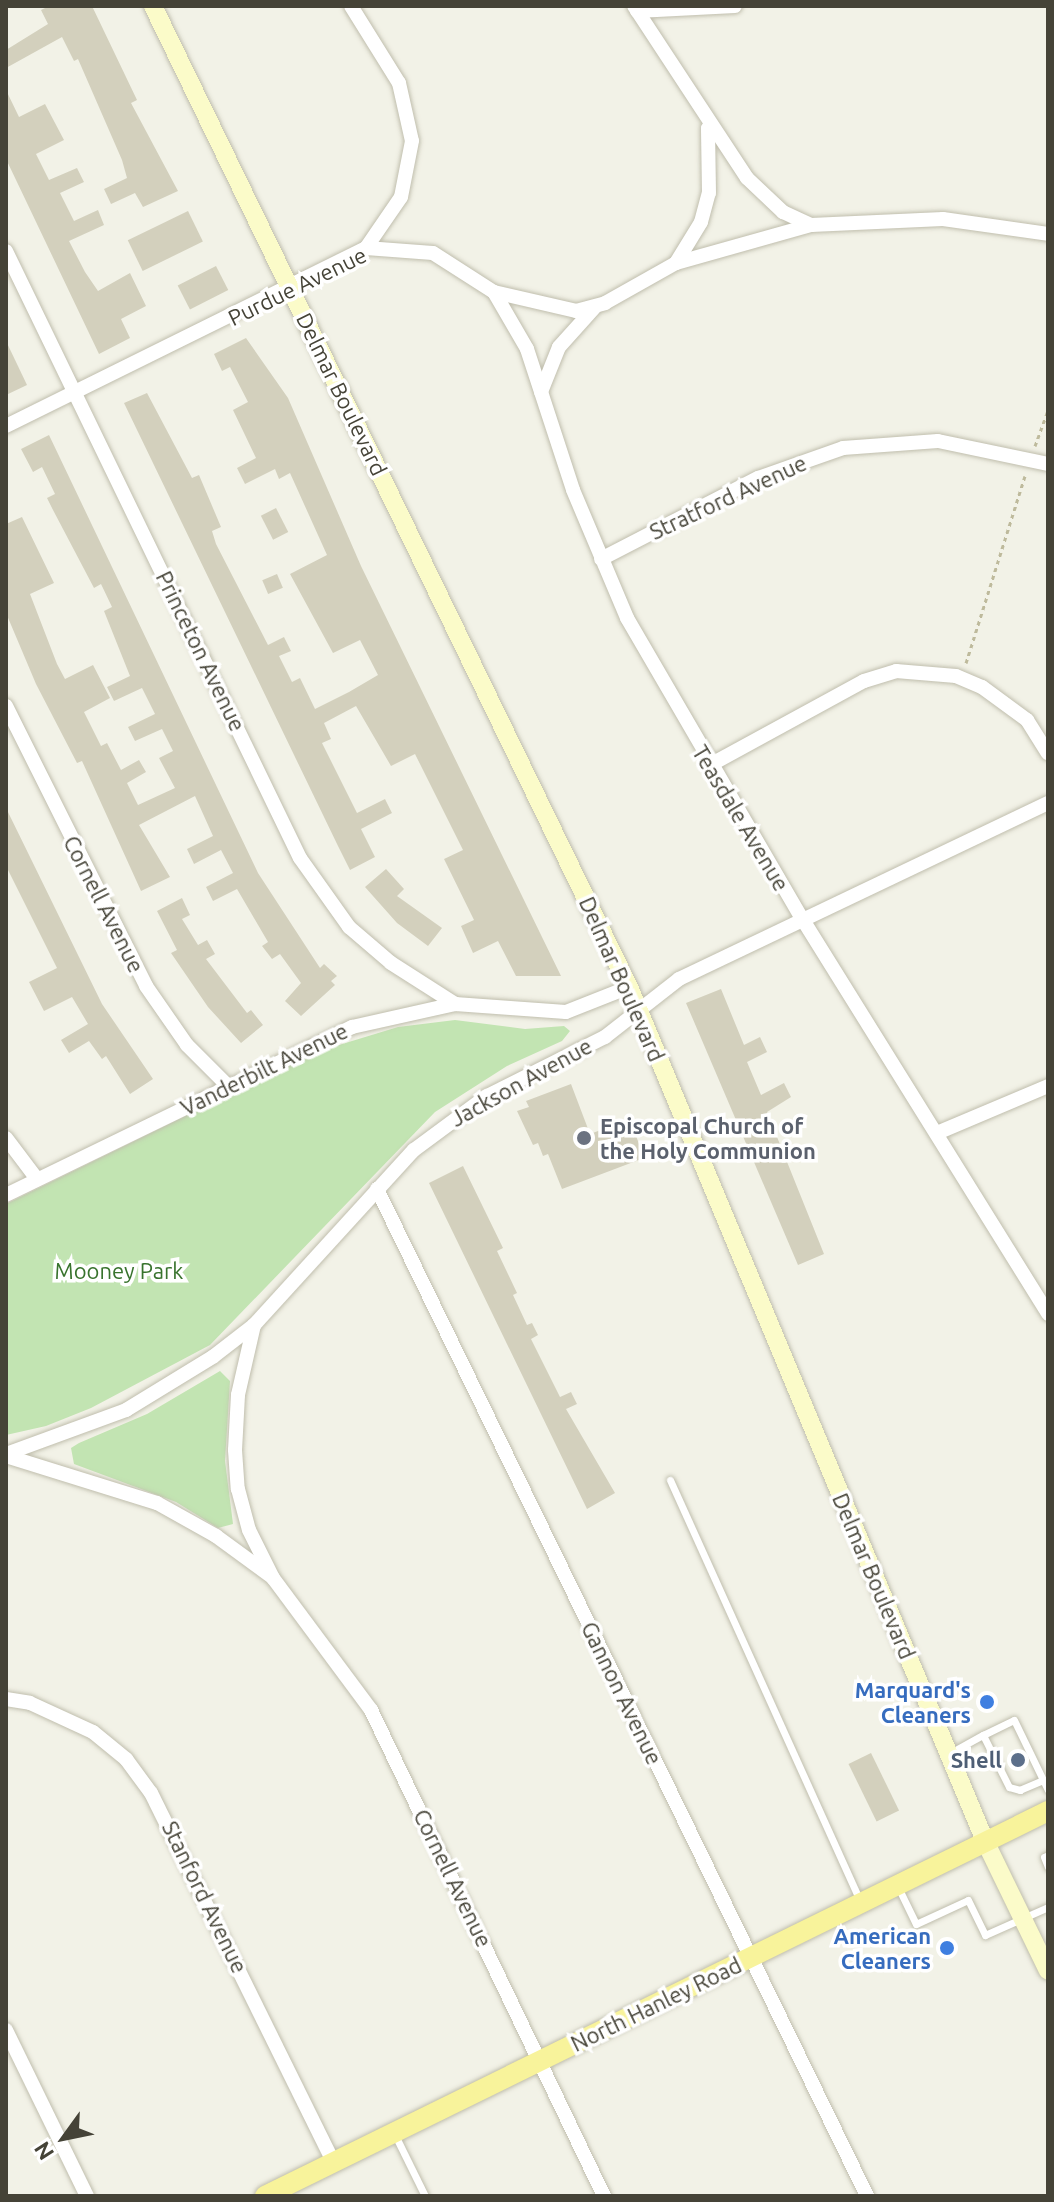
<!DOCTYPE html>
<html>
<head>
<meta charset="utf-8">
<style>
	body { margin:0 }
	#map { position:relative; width:1054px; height:2202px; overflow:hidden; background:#f2f2e7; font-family:Ubuntu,sans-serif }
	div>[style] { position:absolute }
	.green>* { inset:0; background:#c2e4b2 }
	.building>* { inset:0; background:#d3d0bd; transform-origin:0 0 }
	.path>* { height:3px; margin-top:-1.5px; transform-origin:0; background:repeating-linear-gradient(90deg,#beba9c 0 4px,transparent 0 8px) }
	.roads { filter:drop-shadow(0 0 2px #c0bead) drop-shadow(0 0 2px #c0bead) }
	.lane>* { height:7px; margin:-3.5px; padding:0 3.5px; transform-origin:3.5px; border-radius:3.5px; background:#fff }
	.street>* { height:14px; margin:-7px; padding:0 7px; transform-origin:7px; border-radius:7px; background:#fff }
	.secondary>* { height:18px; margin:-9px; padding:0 9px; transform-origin:9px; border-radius:9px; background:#fbfbc9 }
	.primary>* { height:20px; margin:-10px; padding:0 10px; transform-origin:10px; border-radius:10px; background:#f8f39b }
	.dots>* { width:22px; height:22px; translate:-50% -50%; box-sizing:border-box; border:4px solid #fff; border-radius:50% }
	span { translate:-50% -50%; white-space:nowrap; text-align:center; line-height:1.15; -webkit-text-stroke:7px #fff; paint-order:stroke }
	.street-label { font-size:22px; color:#454337 }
	.worship-label { font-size:22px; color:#5b616d; font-weight:700 }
	.left { translate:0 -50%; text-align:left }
	.park-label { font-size:22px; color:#38732d }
	.shop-label { font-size:22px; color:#366cbe; font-weight:700 }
	.right { translate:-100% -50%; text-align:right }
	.service-label { font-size:22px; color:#4e5e75; font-weight:700 }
	.frame { position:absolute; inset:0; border:8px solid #454337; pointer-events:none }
	.north { position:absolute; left:24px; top:2098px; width:80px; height:80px; -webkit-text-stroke:6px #fff; paint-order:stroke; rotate:237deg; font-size:22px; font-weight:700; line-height:32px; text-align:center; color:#454337 }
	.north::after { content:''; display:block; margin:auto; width:28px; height:36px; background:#454337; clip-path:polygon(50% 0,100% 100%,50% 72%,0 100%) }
</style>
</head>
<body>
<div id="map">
	<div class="green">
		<div style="clip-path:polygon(455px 1020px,525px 1029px,564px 1026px,570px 1031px,562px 1041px,507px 1066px,435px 1112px,210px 1345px,91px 1408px,46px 1426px,6px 1435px,6px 1204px,316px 1052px,398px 1027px)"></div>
		<div style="clip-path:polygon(220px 1371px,230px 1381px,225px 1461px,233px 1524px,218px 1528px,176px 1502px,74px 1464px,71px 1448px,79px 1443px,147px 1414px)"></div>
	</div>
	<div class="building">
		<div style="clip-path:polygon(49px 6px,92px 6px,137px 100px,131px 103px,178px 191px,143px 207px,135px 193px,111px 204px,104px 189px,127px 178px,122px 160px,78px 59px,74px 61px,62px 37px,6px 68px,6px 50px,48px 24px,41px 10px)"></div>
		<div style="clip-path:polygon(6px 90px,19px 117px,45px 104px,64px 140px,36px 154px,49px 180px,77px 168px,84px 182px,60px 193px,74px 221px,98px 210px,104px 225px,69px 241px,85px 272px,98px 291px,130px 273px,146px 306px,121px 319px,130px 338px,99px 354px,6px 159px)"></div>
		<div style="left:188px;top:211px;width:34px;height:67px;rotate:64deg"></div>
		<div style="left:216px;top:266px;width:27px;height:43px;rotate:63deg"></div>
		<div style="clip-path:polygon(246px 338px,288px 398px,361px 566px,561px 976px,516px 976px,498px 941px,473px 953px,461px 926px,474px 920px,444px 859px,463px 850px,415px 754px,391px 766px,356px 706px,324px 723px,331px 739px,322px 743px,357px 813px,385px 799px,392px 813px,361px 829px,375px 857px,350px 870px,338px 846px,124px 403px,147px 393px,192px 478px,199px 475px,221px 527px,212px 531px,216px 544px,268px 645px,284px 637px,291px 651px,279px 656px,292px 682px,300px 678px,315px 709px,349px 692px,378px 675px,360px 640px,333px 653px,290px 574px,327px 555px,290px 473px,279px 479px,275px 469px,245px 484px,237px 468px,256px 458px,233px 410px,248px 402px,230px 367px,222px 371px,214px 354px)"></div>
		<div style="clip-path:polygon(6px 341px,27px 385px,6px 395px)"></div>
		<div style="clip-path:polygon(49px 435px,258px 873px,320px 968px,324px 964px,337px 976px,331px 981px,335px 985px,301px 1016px,285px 1001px,301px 983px,280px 954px,272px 959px,262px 946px,268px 942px,237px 889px,213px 901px,206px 887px,233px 873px,221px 850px,194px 864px,187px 849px,213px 836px,195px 796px,139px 825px,170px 877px,141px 891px,82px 761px,77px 763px,36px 684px,6px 613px,6px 524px,22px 517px,54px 583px,30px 594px,57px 664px,65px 679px,93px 665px,110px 698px,84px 712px,101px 746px,107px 743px,121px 770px,139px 760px,146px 772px,127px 783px,138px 805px,175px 788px,159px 758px,173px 751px,162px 729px,135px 741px,128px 727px,155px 714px,142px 688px,114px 701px,107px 687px,130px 676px,104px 611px,112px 607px,101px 584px,94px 588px,53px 510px,47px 498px,55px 494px,42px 467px,33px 472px,21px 449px)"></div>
		<div style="left:276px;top:508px;width:27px;height:17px;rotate:63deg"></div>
		<div style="left:277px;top:574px;width:15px;height:16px;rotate:67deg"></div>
		<div style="clip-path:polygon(6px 808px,102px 1004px,153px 1079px,130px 1094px,106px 1056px,102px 1059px,89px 1041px,69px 1053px,61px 1040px,88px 1024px,72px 997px,44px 1011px,29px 982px,57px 968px,6px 866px)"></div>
		<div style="clip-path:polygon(386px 869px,404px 889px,397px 896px,442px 928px,428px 946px,397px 923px,365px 887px)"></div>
		<div style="clip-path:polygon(182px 898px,190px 915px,182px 919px,198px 945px,207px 940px,215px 954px,206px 959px,247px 1013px,251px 1010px,263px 1025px,241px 1043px,208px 1007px,171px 953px,177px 950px,157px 911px)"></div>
		<div style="clip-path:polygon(721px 989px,744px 1045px,760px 1037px,767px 1052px,747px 1062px,761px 1095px,784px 1083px,791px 1097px,767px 1112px,824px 1254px,798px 1265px,686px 1003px)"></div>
		<div style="clip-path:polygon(571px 1084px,590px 1134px,630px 1119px,644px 1158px,562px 1189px,548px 1154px,543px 1156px,538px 1143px,533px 1145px,517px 1111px,529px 1107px,526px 1101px)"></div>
		<div style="clip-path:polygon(463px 1166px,503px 1248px,497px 1251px,517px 1293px,513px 1295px,527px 1325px,532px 1323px,538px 1335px,531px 1339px,560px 1397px,571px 1392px,577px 1404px,566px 1409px,615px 1493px,587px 1509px,429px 1183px)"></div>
		<div style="left:871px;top:1753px;width:64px;height:25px;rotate:64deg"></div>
	</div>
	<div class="path">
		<div style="left:1035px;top:446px;width:38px;rotate:-70deg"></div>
		<div style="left:966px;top:663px;width:196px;rotate:-72.5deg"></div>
	</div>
	<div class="roads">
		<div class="lane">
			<div style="left:670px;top:1480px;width:462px;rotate:65.7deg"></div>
			<div style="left:950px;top:1753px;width:38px;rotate:-29deg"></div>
			<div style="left:1043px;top:1780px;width:25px;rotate:157deg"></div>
			<div style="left:1020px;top:1790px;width:11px;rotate:-165deg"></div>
			<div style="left:1009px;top:1787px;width:58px;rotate:-116.6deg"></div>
			<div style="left:983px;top:1735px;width:34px;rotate:-26deg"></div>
			<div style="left:1014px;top:1720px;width:78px;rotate:64.1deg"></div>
			<div style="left:1048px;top:1855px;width:4px;rotate:153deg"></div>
			<div style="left:1044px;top:1857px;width:11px;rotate:68deg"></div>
			<div style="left:898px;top:1887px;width:41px;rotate:64.1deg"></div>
			<div style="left:916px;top:1924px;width:57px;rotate:-24.8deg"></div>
			<div style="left:968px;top:1900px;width:39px;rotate:64deg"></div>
			<div style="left:985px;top:1935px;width:69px;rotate:-24deg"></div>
			<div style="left:395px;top:2135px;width:68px;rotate:63.8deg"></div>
		</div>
		<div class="street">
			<div style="left:351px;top:6px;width:91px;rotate:58.1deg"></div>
			<div style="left:399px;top:83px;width:59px;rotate:77.4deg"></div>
			<div style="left:412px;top:141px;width:57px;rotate:101.1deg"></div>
			<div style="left:401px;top:197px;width:62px;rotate:124.5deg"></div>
			<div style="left:634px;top:6px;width:206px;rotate:56.7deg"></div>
			<div style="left:747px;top:178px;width:50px;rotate:43.4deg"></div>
			<div style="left:783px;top:212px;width:31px;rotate:25deg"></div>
			<div style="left:637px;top:11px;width:98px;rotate:-2.9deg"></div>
			<div style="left:6px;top:251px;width:674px;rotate:64.16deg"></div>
			<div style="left:300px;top:858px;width:85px;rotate:54.6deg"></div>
			<div style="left:349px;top:927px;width:55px;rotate:40.6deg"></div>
			<div style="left:391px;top:963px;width:76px;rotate:32.6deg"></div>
			<div style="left:676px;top:263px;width:48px;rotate:-58.6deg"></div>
			<div style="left:701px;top:222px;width:30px;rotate:-75deg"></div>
			<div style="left:709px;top:193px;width:65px;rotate:-90.9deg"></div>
			<div style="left:494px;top:292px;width:66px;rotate:59.9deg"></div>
			<div style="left:527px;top:349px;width:148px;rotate:71.9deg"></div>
			<div style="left:573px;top:490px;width:139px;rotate:67.1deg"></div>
			<div style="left:627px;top:618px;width:350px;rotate:59.8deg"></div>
			<div style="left:803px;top:920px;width:464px;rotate:58.1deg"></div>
			<div style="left:541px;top:392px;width:48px;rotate:-68.2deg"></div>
			<div style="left:559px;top:347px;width:54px;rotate:-48deg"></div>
			<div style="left:6px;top:426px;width:402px;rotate:-26.3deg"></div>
			<div style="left:366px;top:248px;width:67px;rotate:4.3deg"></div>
			<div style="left:433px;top:253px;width:72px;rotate:32.6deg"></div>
			<div style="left:494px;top:292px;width:84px;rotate:13deg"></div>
			<div style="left:576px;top:311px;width:30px;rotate:-15deg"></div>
			<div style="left:605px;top:303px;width:81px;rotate:-29.4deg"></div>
			<div style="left:676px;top:263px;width:140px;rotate:-15.7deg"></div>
			<div style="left:811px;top:225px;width:132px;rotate:-2.6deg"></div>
			<div style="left:943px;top:219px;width:106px;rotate:8.1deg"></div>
			<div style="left:601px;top:559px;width:177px;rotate:-27.3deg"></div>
			<div style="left:758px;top:478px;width:90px;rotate:-19.4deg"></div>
			<div style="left:843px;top:448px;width:95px;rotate:-4.2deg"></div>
			<div style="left:938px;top:441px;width:112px;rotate:11.8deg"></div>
			<div style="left:6px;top:706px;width:313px;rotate:63.4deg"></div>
			<div style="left:146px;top:986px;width:72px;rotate:55.2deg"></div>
			<div style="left:187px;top:1045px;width:58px;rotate:45deg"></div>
			<div style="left:710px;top:765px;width:175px;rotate:-28.6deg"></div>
			<div style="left:864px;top:681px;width:34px;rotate:-17deg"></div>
			<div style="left:896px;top:671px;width:60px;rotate:4.8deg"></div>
			<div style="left:956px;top:676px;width:28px;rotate:23deg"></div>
			<div style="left:982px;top:687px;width:56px;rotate:36.3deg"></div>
			<div style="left:1027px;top:720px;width:39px;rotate:58deg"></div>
			<div style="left:937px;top:1133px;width:121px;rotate:-22.9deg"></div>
			<div style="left:6px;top:1138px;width:51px;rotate:52.9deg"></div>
			<div style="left:377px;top:1189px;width:1120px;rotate:64.05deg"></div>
			<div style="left:6px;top:1195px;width:385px;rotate:-25.9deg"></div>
			<div style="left:352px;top:1027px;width:106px;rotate:-12.6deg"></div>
			<div style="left:455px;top:1004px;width:111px;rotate:4.1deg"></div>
			<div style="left:566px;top:1012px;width:68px;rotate:-21.6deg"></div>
			<div style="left:254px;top:1325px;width:72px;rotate:102.9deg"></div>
			<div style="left:238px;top:1395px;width:55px;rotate:93.1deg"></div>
			<div style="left:235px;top:1450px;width:39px;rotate:86deg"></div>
			<div style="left:238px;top:1489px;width:42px;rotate:75deg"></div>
			<div style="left:249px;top:1530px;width:54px;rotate:63.4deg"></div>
			<div style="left:273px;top:1578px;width:164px;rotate:53.4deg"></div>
			<div style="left:371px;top:1710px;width:539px;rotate:64.39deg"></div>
			<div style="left:6px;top:1454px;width:128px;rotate:-20.1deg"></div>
			<div style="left:126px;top:1410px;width:103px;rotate:-31.5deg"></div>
			<div style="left:214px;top:1356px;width:51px;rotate:-37.8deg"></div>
			<div style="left:254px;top:1325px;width:237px;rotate:-47.6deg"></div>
			<div style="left:414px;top:1150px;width:91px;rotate:-36.5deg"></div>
			<div style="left:487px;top:1096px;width:132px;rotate:-26.6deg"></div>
			<div style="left:605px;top:1037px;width:94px;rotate:-38.1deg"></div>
			<div style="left:679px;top:979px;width:409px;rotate:-25.5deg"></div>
			<div style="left:6px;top:1456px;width:158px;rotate:17.3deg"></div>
			<div style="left:157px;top:1503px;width:68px;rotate:29.2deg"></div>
			<div style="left:216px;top:1536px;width:69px;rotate:36.2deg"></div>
			<div style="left:6px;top:1699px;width:24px;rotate:9deg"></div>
			<div style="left:30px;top:1703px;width:69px;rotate:24.7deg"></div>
			<div style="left:93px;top:1732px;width:43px;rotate:39.3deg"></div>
			<div style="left:126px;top:1759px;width:42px;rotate:53.7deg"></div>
			<div style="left:151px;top:1793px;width:413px;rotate:63.7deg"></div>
			<div style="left:6px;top:2030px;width:185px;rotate:64deg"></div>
		</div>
		<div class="secondary">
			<div style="left:153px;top:6px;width:1090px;rotate:64.12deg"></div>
			<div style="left:629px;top:987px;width:925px;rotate:67.37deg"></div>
			<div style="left:985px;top:1841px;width:144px;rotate:64.1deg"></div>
		</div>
		<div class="primary">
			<div style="left:265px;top:2196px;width:873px;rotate:-26.18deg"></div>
		</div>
	</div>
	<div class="dots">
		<div style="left:584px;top:1138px;background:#6b7280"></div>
		<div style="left:987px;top:1702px;background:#3f7fe0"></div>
		<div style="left:1018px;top:1760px;background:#5c6f8a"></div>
		<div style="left:947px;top:1948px;background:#3f7fe0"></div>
	</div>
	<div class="street-label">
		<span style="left:297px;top:286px;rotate:-26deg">Purdue Avenue</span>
		<span style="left:342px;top:394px;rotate:64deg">Delmar Boulevard</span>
		<span style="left:728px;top:497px;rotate:-25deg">Stratford Avenue</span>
		<span style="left:201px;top:651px;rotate:64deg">Princeton Avenue</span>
		<span style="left:741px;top:818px;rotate:59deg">Teasdale Avenue</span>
		<span style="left:104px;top:904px;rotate:63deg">Cornell Avenue</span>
		<span style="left:622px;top:979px;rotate:66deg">Delmar Boulevard</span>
		<span style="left:264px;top:1069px;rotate:-26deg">Vanderbilt Avenue</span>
		<span style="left:521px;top:1082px;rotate:-29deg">Jackson Avenue</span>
		<span style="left:874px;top:1576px;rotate:67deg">Delmar Boulevard</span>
		<span style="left:622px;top:1693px;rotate:64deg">Gannon Avenue</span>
		<span style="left:453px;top:1878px;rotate:64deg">Cornell Avenue</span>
		<span style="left:205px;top:1897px;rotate:64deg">Stanford Avenue</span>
		<span style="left:656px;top:2004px;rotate:-26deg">North Hanley Road</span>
	</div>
	<div class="worship-label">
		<span class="left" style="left:600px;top:1138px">Episcopal Church of<br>the Holy Communion</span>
	</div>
	<div class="park-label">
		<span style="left:119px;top:1271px">Mooney Park</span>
	</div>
	<div class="shop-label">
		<span class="right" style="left:971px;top:1702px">Marquard's<br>Cleaners</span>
		<span class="right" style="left:931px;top:1948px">American<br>Cleaners</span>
	</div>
	<div class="service-label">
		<span class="right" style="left:1002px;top:1760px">Shell</span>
	</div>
	<div class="frame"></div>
	<div class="north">N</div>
</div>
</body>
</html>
